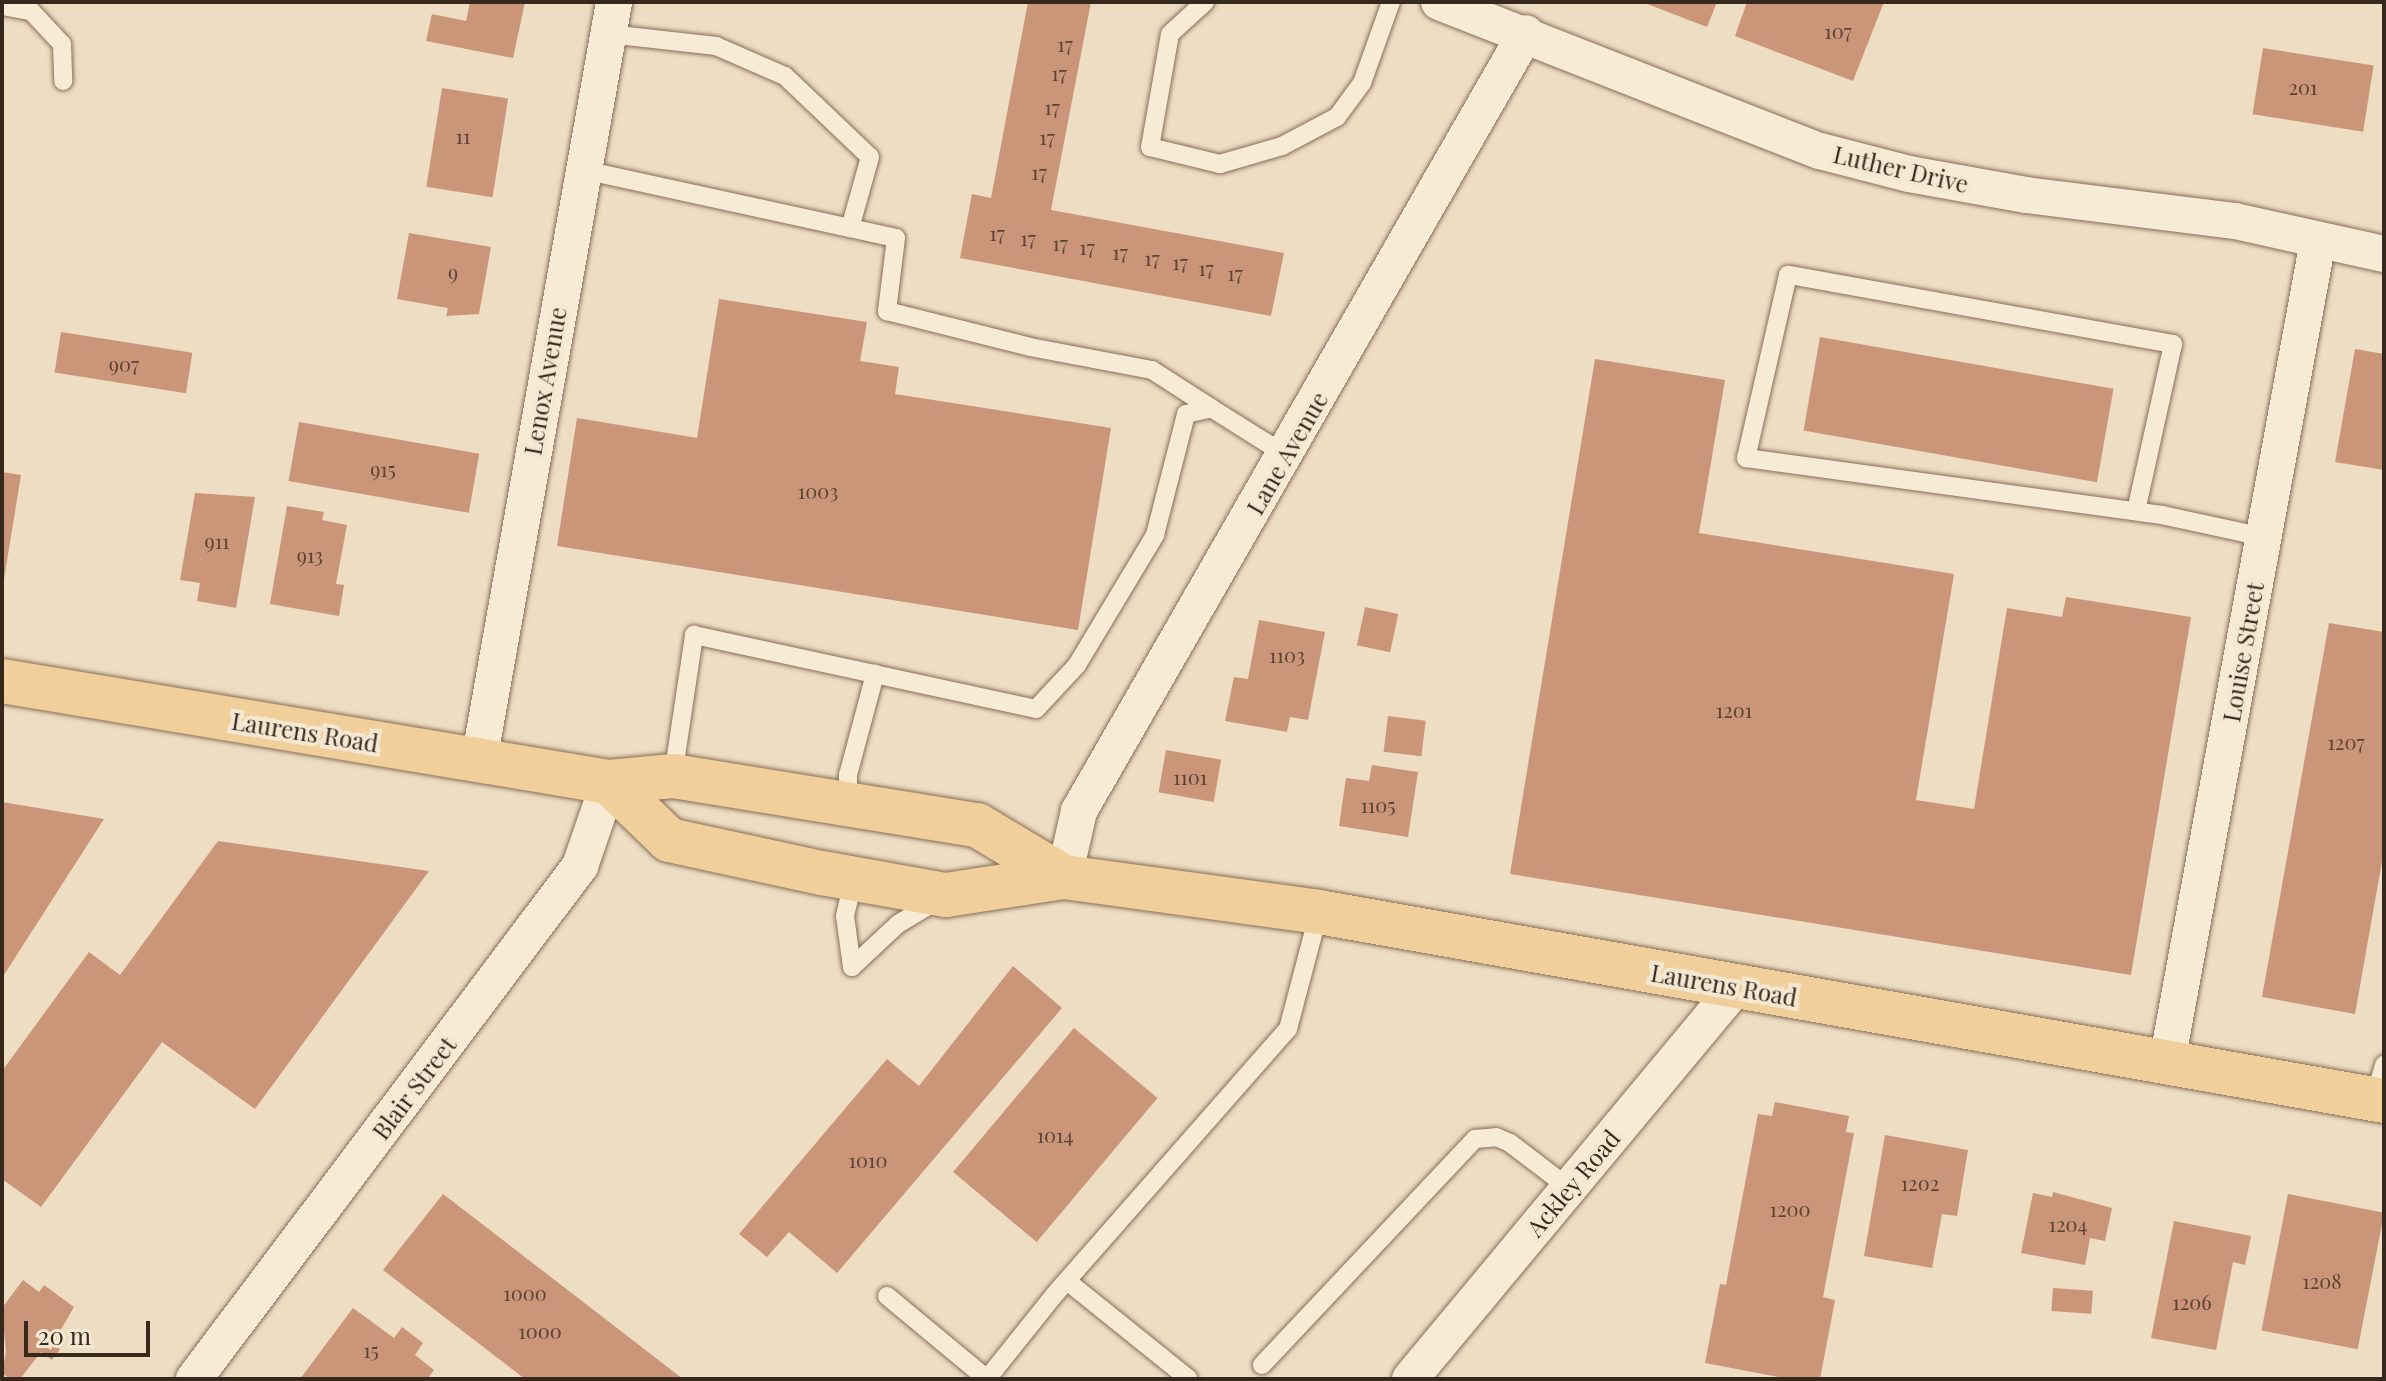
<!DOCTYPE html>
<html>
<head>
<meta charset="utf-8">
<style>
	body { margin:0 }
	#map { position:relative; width:2386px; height:1381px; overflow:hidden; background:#edddc2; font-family:"Playfair Display",serif }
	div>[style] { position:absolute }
	.building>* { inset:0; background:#cb9579; transform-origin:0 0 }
	.roads { filter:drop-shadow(0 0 2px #876e5a) drop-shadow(0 0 2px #876e5a) }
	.lane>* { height:18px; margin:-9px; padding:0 9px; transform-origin:9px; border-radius:9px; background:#f8ebd5 }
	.street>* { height:36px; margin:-18px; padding:0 18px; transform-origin:18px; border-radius:18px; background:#f8ebd5 }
	.primary>* { height:44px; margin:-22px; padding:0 22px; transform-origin:22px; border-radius:22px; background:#f0cf9b }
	span { translate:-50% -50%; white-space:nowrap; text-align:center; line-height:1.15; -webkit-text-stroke:8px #f5e8d2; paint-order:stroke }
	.number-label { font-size:20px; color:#5c4335 }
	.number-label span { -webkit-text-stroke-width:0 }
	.street-label { font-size:24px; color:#37281e }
	.frame { position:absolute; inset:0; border:4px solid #37281e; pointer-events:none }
	.scale { position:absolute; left:24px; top:1321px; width:126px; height:36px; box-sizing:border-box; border:4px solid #37281e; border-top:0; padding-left:10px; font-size:24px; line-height:28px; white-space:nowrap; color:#37281e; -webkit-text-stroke:6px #f5e8d2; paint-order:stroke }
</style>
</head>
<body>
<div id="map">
	<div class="building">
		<div style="clip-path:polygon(470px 2px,525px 2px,513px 58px,426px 41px,432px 14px,466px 21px)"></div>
		<div style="clip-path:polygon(1028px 2px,1091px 2px,1051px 210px,1284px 253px,1271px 316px,960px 258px,972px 194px,991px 198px)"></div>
		<div style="clip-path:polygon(1642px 2px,1717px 2px,1707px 27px)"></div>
		<div style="clip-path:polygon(1747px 2px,1884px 2px,1853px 81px,1735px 36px)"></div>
		<div style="left:2263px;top:48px;width:112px;height:67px;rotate:9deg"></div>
		<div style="left:442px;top:88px;width:67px;height:100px;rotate:9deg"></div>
		<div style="clip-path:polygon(409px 233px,491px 247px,479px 314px,446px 316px,448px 308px,397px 299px)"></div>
		<div style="clip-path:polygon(719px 299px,867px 322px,860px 361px,899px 367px,895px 394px,1111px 428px,1078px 630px,557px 546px,577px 418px,697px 438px)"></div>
		<div style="left:61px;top:332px;width:133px;height:41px;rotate:9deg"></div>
		<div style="left:1820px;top:337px;width:298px;height:95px;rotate:10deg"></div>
		<div style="clip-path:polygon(2355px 349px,2384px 354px,2384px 470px,2335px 462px)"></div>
		<div style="clip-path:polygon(1595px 359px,1725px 380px,1699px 533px,1954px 574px,1916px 800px,1974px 809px,2007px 608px,2062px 617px,2066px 597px,2191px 617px,2131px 975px,1510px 874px)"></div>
		<div style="left:299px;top:422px;width:183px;height:60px;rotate:10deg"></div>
		<div style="clip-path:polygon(2px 472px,21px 475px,4px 579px,2px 579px)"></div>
		<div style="clip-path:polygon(195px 493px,255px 497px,236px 608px,197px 601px,200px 583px,180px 580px)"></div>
		<div style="clip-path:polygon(287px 506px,324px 512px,322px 520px,347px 525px,336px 584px,344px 585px,339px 616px,270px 604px)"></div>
		<div style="left:1365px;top:607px;width:34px;height:39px;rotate:12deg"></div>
		<div style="clip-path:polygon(1259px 620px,1325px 632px,1308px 720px,1290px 717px,1287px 732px,1225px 721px,1234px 677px,1248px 679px)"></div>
		<div style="clip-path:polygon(2329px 623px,2384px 632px,2384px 850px,2355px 1014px,2262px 997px)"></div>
		<div style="left:1388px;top:716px;width:38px;height:36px;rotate:7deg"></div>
		<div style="left:1166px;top:750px;width:56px;height:43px;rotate:10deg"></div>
		<div style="clip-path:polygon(1372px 765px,1418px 772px,1408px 837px,1339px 826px,1346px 778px,1369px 781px)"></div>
		<div style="clip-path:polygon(2px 802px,104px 819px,2px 978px)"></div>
		<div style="clip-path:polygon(218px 841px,429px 871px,255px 1109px,162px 1042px,41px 1207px,2px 1179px,2px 1071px,89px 952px,120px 975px)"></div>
		<div style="clip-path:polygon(1013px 966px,1062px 1008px,837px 1273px,789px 1232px,767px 1257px,739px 1234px,887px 1059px,919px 1086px)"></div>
		<div style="left:1074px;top:1028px;width:109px;height:188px;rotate:40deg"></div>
		<div style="clip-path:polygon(1775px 1102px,1849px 1116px,1846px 1132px,1854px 1133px,1823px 1297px,1835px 1300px,1820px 1379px,1789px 1379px,1705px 1363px,1720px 1284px,1726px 1285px,1758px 1114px,1772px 1116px)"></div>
		<div style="clip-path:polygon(1885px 1135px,1968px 1150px,1957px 1216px,1942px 1214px,1932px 1268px,1864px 1256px)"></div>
		<div style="clip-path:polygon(2053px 1192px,2112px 1208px,2105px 1241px,2090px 1238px,2085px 1265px,2021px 1253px,2033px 1193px,2052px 1197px)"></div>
		<div style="clip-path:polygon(443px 1194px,556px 1281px,683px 1379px,525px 1379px,383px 1270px)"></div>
		<div style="left:2288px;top:1194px;width:98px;height:139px;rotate:11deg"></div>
		<div style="clip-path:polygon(2174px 1221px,2251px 1236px,2245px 1265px,2233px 1262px,2216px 1350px,2151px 1338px)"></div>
		<div style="clip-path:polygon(23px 1280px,39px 1292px,44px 1285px,74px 1307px,53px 1343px,60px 1349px,52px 1360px,41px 1352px,20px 1379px,10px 1379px,2px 1373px,6px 1352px,2px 1308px)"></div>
		<div style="left:2053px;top:1288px;width:40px;height:23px;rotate:4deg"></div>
		<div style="clip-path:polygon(353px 1308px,394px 1338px,402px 1327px,423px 1343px,415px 1355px,434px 1370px,427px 1379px,300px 1379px)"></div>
	</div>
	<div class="roads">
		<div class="lane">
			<div style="left:1205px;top:2px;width:47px;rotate:137.6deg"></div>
			<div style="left:1170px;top:34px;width:115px;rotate:100deg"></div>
			<div style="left:1150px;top:147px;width:72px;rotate:13.7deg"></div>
			<div style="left:1220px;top:164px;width:65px;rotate:-16.2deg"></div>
			<div style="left:1282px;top:146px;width:62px;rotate:-27.8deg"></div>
			<div style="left:1337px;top:117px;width:42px;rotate:-53.7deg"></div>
			<div style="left:1362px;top:83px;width:86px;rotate:-70.3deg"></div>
			<div style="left:2px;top:6px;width:29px;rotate:10deg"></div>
			<div style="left:31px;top:11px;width:45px;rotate:46.8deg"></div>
			<div style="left:62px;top:44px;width:37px;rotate:88deg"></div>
			<div style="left:609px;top:34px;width:108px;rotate:6.4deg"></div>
			<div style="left:716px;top:46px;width:75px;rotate:23.5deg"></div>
			<div style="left:785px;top:76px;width:117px;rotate:43.6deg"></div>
			<div style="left:870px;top:157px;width:74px;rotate:105.7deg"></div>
			<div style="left:584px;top:170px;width:319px;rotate:12.3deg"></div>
			<div style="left:896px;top:238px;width:74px;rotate:97deg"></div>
			<div style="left:887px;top:311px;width:147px;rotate:14.1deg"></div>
			<div style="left:1030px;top:347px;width:124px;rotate:10.7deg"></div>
			<div style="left:1152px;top:370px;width:70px;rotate:32.8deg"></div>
			<div style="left:2136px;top:511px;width:171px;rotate:-77.5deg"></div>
			<div style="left:2173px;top:344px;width:391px;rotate:-169.8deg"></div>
			<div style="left:1788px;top:275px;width:188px;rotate:102.9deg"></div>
			<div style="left:1746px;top:458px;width:420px;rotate:7.8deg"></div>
			<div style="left:2162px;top:515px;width:104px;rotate:12.2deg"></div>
			<div style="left:673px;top:776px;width:143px;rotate:-81.5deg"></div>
			<div style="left:694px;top:635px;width:350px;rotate:12.2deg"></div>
			<div style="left:1036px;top:709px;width:60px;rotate:-47deg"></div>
			<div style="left:1077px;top:665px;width:152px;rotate:-59deg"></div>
			<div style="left:1155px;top:535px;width:125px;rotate:-75.6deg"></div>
			<div style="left:1186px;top:414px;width:26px;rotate:-13deg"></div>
			<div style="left:1211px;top:408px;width:89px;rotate:32.1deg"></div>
			<div style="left:848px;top:804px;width:29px;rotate:-90deg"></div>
			<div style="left:848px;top:775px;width:105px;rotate:-75deg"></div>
			<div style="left:852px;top:967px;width:63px;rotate:-43.1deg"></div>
			<div style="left:898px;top:924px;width:47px;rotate:-31deg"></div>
			<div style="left:852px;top:967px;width:51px;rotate:-97.8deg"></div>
			<div style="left:845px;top:916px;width:39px;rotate:-77deg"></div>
			<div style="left:2374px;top:1100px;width:37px;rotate:-74deg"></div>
			<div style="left:1067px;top:1281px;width:156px;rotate:38.8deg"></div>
			<div style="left:887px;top:1296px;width:130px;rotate:39.7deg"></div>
			<div style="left:1262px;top:1365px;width:311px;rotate:-46.7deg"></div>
			<div style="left:1475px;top:1139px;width:21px;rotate:-5deg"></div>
			<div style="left:1496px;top:1137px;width:15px;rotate:23deg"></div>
			<div style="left:1510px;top:1143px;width:74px;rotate:37.3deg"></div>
			<div style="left:987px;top:1379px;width:109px;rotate:-51.3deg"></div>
			<div style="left:1055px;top:1294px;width:353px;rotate:-48.7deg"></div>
			<div style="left:1288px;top:1029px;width:121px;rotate:-75.2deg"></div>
		</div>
		<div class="street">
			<div style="left:1439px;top:2px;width:409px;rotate:21.4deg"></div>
			<div style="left:1820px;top:151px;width:92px;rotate:14.5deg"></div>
			<div style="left:1909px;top:174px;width:119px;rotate:10.2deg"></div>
			<div style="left:2026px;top:195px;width:211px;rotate:7.1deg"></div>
			<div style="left:2235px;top:221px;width:153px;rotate:12.5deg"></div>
			<div style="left:479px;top:761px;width:771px;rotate:-79.91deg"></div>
			<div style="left:1064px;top:877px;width:68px;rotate:-77.2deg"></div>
			<div style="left:1079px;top:811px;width:897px;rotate:-60.12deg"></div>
			<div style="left:2167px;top:1062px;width:835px;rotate:-79.58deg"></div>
			<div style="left:194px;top:1379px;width:642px;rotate:-53.04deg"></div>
			<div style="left:580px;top:866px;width:89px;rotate:-71deg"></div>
			<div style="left:1410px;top:1379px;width:510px;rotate:-50.25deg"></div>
		</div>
		<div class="primary">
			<div style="left:2px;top:681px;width:615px;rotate:9.45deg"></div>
			<div style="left:609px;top:782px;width:64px;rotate:-5.4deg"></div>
			<div style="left:673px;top:776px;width:308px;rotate:9.2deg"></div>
			<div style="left:977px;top:825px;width:101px;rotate:30.9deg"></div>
			<div style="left:609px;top:782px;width:83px;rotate:44deg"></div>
			<div style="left:669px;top:840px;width:157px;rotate:12.2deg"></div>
			<div style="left:822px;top:873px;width:126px;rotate:10.1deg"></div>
			<div style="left:946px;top:895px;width:119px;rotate:-8.7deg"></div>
			<div style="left:1064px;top:877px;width:257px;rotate:7.8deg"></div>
			<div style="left:1319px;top:912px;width:1082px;rotate:10.06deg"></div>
		</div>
	</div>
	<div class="number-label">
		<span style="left:1838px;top:30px">107</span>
		<span style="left:1065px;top:43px">17</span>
		<span style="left:1059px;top:72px">17</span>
		<span style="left:2303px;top:86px">201</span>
		<span style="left:1052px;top:106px">17</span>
		<span style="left:463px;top:135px">11</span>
		<span style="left:1047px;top:136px">17</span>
		<span style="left:1039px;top:171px">17</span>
		<span style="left:997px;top:232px">17</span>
		<span style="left:1028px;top:237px">17</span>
		<span style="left:1060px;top:242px">17</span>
		<span style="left:1087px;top:246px">17</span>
		<span style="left:1120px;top:251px">17</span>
		<span style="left:1152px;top:257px">17</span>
		<span style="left:1180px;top:261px">17</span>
		<span style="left:1206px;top:267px">17</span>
		<span style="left:453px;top:271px">9</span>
		<span style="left:1235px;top:272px">17</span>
		<span style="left:124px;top:363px">907</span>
		<span style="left:383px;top:468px">915</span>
		<span style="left:818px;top:490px">1003</span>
		<span style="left:217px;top:540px">911</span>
		<span style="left:310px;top:554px">913</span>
		<span style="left:1287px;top:654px">1103</span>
		<span style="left:1734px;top:709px">1201</span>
		<span style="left:2346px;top:741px">1207</span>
		<span style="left:1190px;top:776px">1101</span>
		<span style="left:1378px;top:804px">1105</span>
		<span style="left:1055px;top:1134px">1014</span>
		<span style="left:868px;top:1159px">1010</span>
		<span style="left:1920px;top:1182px">1202</span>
		<span style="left:1790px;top:1208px">1200</span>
		<span style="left:2068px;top:1223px">1204</span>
		<span style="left:2322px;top:1280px">1208</span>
		<span style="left:525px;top:1292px">1000</span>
		<span style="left:2192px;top:1301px">1206</span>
		<span style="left:540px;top:1330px">1000</span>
		<span style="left:371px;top:1349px">15</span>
	</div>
	<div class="street-label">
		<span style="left:1901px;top:169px;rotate:13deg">Luther Drive</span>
		<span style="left:545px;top:381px;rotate:-80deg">Lenox Avenue</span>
		<span style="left:1287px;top:453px;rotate:-60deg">Lane Avenue</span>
		<span style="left:2243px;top:652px;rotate:-80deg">Louise Street</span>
		<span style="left:305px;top:732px;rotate:9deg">Laurens Road</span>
		<span style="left:1724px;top:985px;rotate:10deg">Laurens Road</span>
		<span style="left:414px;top:1088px;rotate:-53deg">Blair Street</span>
		<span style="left:1573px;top:1183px;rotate:-50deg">Ackley Road</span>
	</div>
	<div class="frame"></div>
	<div class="scale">20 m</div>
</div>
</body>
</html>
